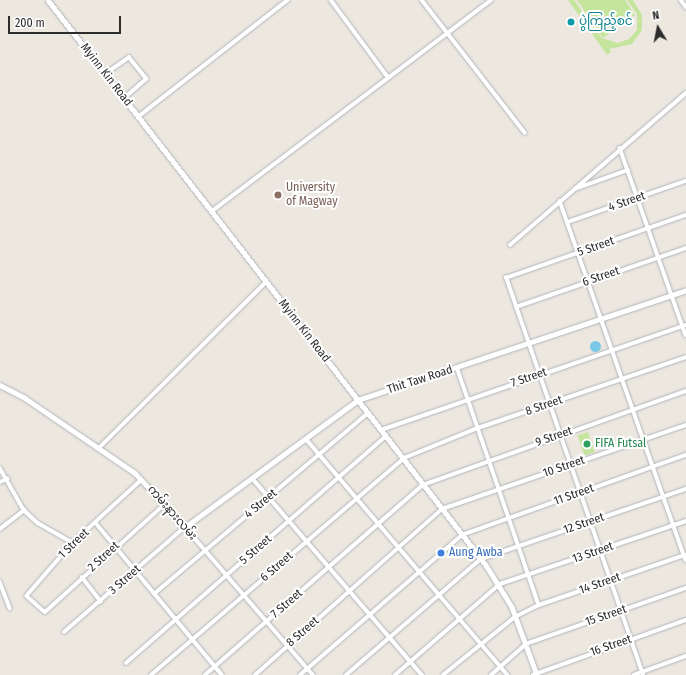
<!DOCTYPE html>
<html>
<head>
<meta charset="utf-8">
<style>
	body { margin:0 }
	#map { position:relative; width:686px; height:675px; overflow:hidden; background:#ece7df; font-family:"Fira Sans Condensed","Noto Sans Myanmar",sans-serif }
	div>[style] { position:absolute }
	.pitch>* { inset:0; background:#c5e59c; transform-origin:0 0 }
	.water>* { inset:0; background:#7ac8e6 }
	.round { border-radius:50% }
	.roads { filter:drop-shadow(0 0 1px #b2b5be) drop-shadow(0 0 1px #b2b5be) }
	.minor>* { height:3.5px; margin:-1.75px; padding:0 1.75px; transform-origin:1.75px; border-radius:1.75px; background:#fff }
	.tertiary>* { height:4.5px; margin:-2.25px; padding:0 2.25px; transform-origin:2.25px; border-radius:2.25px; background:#fff }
	.dots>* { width:11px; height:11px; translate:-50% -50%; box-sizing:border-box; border:2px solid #fff; border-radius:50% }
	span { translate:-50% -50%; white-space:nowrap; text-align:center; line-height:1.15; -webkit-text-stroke:4px #fff; paint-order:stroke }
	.culture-label { font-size:12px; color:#0d838f }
	.left { translate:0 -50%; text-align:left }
	.street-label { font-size:12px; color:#2c2c2c }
	.education-label { font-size:12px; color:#785e54 }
	.leisure-label { font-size:12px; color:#27864d }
	.shop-label { font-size:12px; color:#366cbe }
	.north { position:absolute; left:638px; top:8px; width:40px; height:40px; -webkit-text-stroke:3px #fff; paint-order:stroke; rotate:350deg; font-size:11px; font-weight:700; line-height:16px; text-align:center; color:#2c2c2c }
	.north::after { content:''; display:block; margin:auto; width:14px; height:18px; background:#2c2c2c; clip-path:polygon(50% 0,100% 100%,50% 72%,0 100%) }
	.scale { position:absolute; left:8px; top:16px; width:113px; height:18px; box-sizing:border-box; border:2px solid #2c2c2c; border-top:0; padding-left:5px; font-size:12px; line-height:14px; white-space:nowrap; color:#2c2c2c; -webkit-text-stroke:3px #fff; paint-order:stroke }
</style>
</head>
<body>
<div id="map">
	<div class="pitch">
		<div style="clip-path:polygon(568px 0,574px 0,602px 38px,618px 43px,629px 39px,637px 30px,637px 14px,627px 0,633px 0,642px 15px,642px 30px,632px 44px,609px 49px,611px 52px,607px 55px)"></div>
		<div style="clip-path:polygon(577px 0,625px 0,635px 15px,603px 38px)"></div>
		<div style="left:588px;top:432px;width:21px;height:11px;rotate:71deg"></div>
	</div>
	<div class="water">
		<div class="round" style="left:589.5px;top:340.5px;width:11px;height:11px"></div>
	</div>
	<div class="roads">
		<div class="minor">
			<div style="left:331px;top:0;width:96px;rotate:53.5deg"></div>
			<div style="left:422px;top:0;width:168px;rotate:52.2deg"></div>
			<div style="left:681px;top:0;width:9px;rotate:54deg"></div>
			<div style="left:105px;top:74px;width:29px;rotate:-35deg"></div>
			<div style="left:129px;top:57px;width:28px;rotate:51deg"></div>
			<div style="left:147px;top:79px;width:30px;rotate:139deg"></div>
			<div style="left:138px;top:117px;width:190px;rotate:-38deg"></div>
			<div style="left:620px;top:148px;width:198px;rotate:70.6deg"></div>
			<div style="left:575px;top:189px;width:56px;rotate:-19.7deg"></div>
			<div style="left:560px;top:201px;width:380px;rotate:70.7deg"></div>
			<div style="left:211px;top:212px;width:351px;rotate:-37.1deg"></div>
			<div style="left:568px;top:222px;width:125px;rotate:-19.2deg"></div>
			<div style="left:510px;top:245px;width:233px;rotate:-40.8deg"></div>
			<div style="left:516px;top:307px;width:180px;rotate:-19.1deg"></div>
			<div style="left:457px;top:367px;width:252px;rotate:71deg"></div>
			<div style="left:307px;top:440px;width:309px;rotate:49.5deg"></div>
			<div style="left:99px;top:448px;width:235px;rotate:-44.8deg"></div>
			<div style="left:0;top:468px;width:48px;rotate:60.3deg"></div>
			<div style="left:253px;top:479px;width:259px;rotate:49.2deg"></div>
			<div style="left:142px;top:480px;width:93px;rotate:137.6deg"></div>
			<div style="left:73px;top:543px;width:70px;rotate:131deg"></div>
			<div style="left:27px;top:596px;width:24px;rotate:42deg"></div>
			<div style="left:45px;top:612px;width:161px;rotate:-42deg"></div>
			<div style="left:0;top:482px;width:8px;rotate:-23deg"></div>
			<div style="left:96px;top:523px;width:197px;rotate:50.3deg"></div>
			<div style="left:0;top:529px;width:31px;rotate:-38deg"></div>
			<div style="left:24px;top:510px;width:19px;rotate:43deg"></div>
			<div style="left:38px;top:523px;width:40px;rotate:29.7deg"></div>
			<div style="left:82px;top:577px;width:31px;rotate:52deg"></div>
			<div style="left:0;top:582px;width:28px;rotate:69deg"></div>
			<div style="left:154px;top:594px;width:280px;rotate:-40.2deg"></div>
			<div style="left:64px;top:632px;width:160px;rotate:-41deg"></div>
			<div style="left:185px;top:527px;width:196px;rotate:49.1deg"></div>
			<div style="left:126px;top:663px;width:345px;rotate:-41.1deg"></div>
			<div style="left:386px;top:436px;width:8px;rotate:-130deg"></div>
			<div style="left:381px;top:430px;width:323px;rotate:-19deg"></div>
			<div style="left:151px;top:675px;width:333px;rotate:-40.6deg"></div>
			<div style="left:404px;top:458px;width:80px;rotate:-22.1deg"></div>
			<div style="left:478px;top:428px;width:220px;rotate:-18.8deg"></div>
			<div style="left:205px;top:675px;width:289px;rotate:-41.1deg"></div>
			<div style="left:423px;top:485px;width:279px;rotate:-19.7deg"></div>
			<div style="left:255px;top:675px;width:250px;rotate:-41.6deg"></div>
			<div style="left:442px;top:509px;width:258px;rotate:-19deg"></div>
			<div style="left:300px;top:675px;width:214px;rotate:-40.8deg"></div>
			<div style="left:462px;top:535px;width:238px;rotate:-19.7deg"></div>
			<div style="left:346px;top:675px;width:178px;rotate:-40.7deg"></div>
			<div style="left:481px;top:559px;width:217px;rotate:-18.9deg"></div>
			<div style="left:395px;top:675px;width:139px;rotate:-40.9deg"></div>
			<div style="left:500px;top:584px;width:196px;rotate:-18.7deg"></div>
			<div style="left:443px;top:675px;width:92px;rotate:-38.9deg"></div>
			<div style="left:515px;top:617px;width:27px;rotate:-27deg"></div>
			<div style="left:539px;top:605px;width:154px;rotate:-18.9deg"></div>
			<div style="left:491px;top:675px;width:47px;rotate:-41.5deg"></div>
			<div style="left:526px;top:644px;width:170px;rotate:-19.3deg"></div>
			<div style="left:533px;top:675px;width:163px;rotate:-19.8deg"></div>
			<div style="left:634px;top:675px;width:55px;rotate:-20.1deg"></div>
			<div style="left:643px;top:675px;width:420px;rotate:-109deg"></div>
			<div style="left:506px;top:278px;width:191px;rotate:-19.3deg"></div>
		</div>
		<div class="tertiary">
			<div style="left:48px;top:0;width:715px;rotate:52.22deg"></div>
			<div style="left:486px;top:565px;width:49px;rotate:58.2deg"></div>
			<div style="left:512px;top:607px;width:72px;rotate:69.8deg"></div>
			<div style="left:0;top:385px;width:28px;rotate:27deg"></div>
			<div style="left:25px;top:398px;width:133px;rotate:34.3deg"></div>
			<div style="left:135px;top:473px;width:74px;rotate:47.2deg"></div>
			<div style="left:185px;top:527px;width:215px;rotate:-36.3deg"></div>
			<div style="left:358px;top:400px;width:346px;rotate:-18.5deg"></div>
		</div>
	</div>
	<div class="dots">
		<div style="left:571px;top:22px;background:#0f9aa8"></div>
		<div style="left:278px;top:195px;background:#8d6e63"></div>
		<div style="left:587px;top:444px;background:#2e9e5b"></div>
		<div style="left:441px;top:553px;background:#3f7fe0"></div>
	</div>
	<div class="culture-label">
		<span class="left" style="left:579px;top:22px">ပွဲကြည့်စင်</span>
	</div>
	<div class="street-label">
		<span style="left:106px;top:75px;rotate:52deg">Myinn Kin Road</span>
		<span style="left:627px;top:202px;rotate:-19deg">4 Street</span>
		<span style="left:596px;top:247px;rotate:-19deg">5 Street</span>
		<span style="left:601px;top:277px;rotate:-19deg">6 Street</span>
		<span style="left:304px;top:331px;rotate:52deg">Myinn Kin Road</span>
		<span style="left:529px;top:378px;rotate:-19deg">7 Street</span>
		<span style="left:420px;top:380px;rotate:-18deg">Thit Taw Road</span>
		<span style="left:544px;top:406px;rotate:-19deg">8 Street</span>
		<span style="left:554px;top:437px;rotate:-19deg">9 Street</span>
		<span style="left:564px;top:467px;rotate:-19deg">10 Street</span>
		<span style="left:574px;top:495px;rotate:-20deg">11 Street</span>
		<span style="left:261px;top:504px;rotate:-40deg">4 Street</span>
		<span style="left:172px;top:513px;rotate:49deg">ကမ်းနားလမ်း</span>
		<span style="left:584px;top:524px;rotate:-19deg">12 Street</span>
		<span style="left:74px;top:544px;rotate:-44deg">1 Street</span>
		<span style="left:256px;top:550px;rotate:-41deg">5 Street</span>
		<span style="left:593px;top:553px;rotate:-19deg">13 Street</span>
		<span style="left:104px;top:557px;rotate:-43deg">2 Street</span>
		<span style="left:277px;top:567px;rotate:-41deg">6 Street</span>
		<span style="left:125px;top:580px;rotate:-41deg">3 Street</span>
		<span style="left:600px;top:584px;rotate:-19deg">14 Street</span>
		<span style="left:287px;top:604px;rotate:-41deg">7 Street</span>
		<span style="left:606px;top:616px;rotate:-19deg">15 Street</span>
		<span style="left:303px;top:632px;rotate:-41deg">8 Street</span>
		<span style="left:611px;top:646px;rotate:-19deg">16 Street</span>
	</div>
	<div class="education-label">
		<span class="left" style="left:286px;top:195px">University<br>of Magway</span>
	</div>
	<div class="leisure-label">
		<span class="left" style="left:595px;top:444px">FIFA Futsal</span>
	</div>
	<div class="shop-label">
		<span class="left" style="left:449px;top:553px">Aung Awba</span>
	</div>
	<div class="north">N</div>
	<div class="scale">200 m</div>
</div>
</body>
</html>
